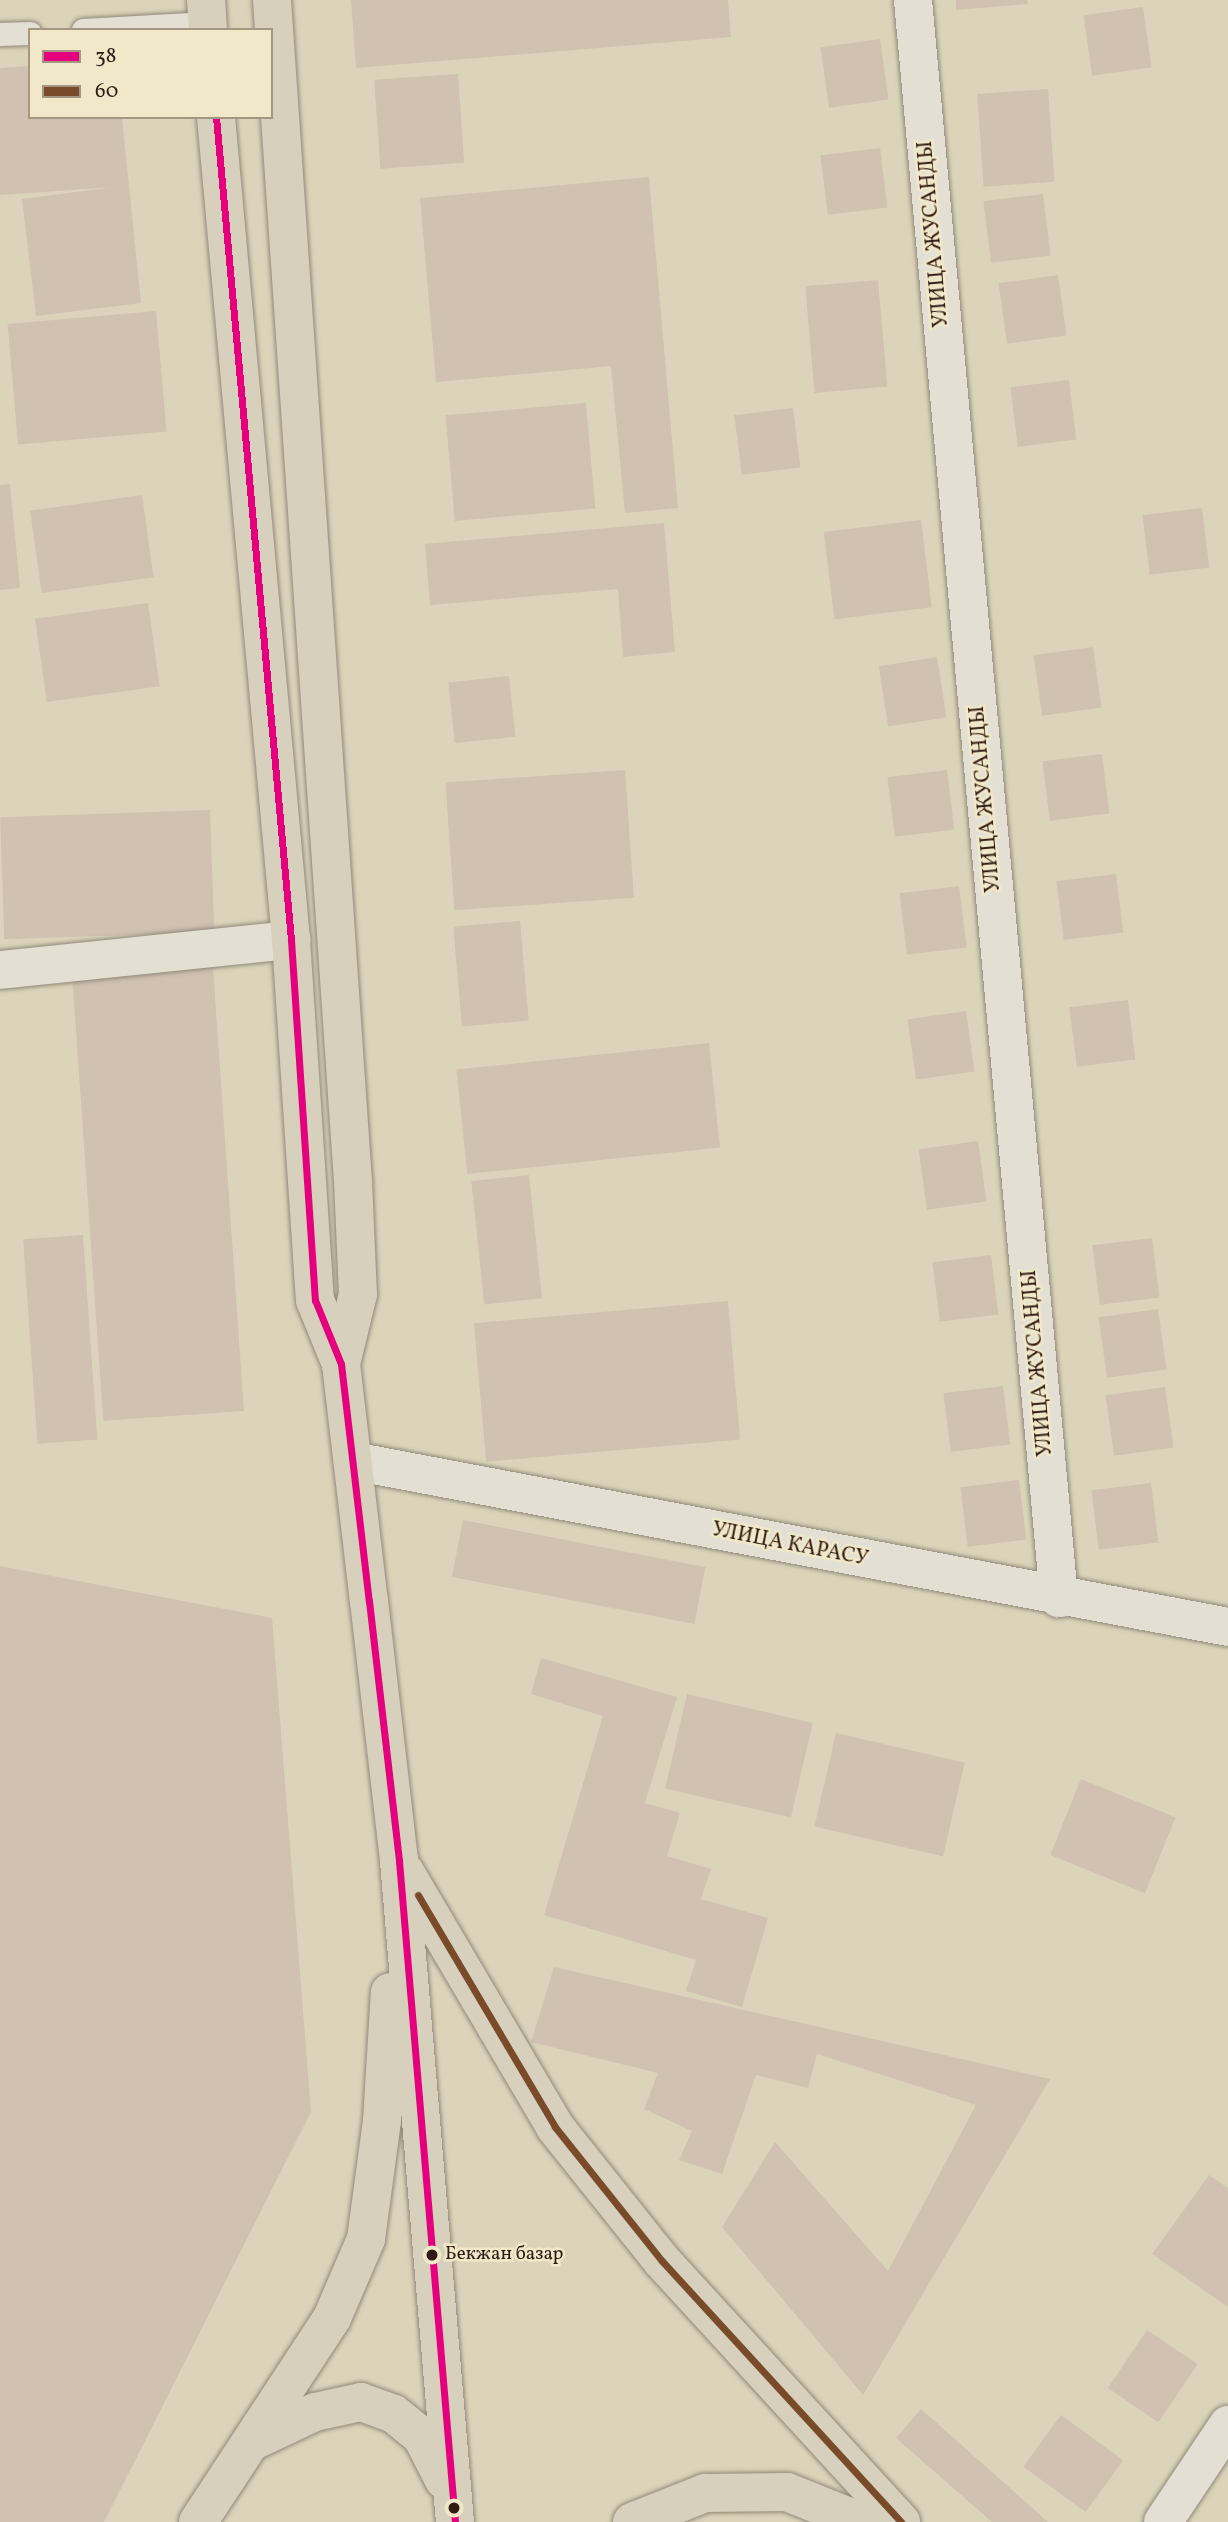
<!DOCTYPE html>
<html>
<head>
<meta charset="utf-8">
<style>
	body { margin:0 }
	#map { position:relative; width:1228px; height:2522px; overflow:hidden; background:#dcd4ba; font-family:Vollkorn,serif }
	div>[style] { position:absolute }
	.building>* { inset:0; background:#d0c1b1; transform-origin:0 0 }
	.roads { filter:drop-shadow(0 0 2px #90897a) drop-shadow(0 0 2px #90897a) }
	.lane>* { height:23px; margin:-11.5px; padding:0 11.5px; transform-origin:11.5px; border-radius:11.5px; background:#e3dfd3 }
	.street>* { height:38px; margin:-19px; padding:0 19px; transform-origin:19px; border-radius:19px; background:#e3dfd3 }
	.highway>* { height:38px; margin:-19px; padding:0 19px; transform-origin:19px; border-radius:19px; background:#d7d0bd }
	.bus-1>* { height:7px; margin:-3.5px; padding:0 3.5px; transform-origin:3.5px; border-radius:3.5px; background:#e5007d }
	.bus-2>* { height:7px; margin:-3.5px; padding:0 3.5px; transform-origin:3.5px; border-radius:3.5px; background:#7a4b2a }
	.dots>* { width:19px; height:19px; translate:-50% -50%; box-sizing:border-box; border:4px solid #f1e8ca; border-radius:50% }
	span { translate:-50% -50%; white-space:nowrap; text-align:center; line-height:1.15; -webkit-text-stroke:5px #f1e8ca; paint-order:stroke }
	.bus-label { font-size:19px; color:#301b13 }
	.left { translate:0 -50%; text-align:left }
	.street-label { font-size:21px; color:#301b13 }
	.legend { position:absolute; left:28px; top:28px; width:245px; height:91px; box-sizing:border-box; background:#f1e8ca; border:2px solid #a49681; margin:0; padding:9px 12px; list-style:none; font-size:21px; color:#301b13 }
	.legend li { display:flex; align-items:center; gap:14px; height:35px }
	.legend b { width:35px; border:2px solid #a49681 }
</style>
</head>
<body>
<div id="map">
	<div class="building">
		<div style="clip-path:polygon(351px 0,728px 0,731px 37px,356px 68px)"></div>
		<div style="clip-path:polygon(956px 0,1027px 0,1028px 4px,956px 10px)"></div>
		<div style="left:1143px;top:7px;width:61px;height:60px;rotate:82deg"></div>
		<div style="left:880px;top:39px;width:61px;height:60px;rotate:82deg"></div>
		<div style="clip-path:polygon(30px 66px,30px 117px,122px 117px,141px 303px,36px 316px,22px 199px,114px 187px,0 195px,0 68px)"></div>
		<div style="left:458px;top:74px;width:89px;height:84px;rotate:86deg"></div>
		<div style="left:1048px;top:89px;width:93px;height:71px;rotate:86deg"></div>
		<div style="left:880px;top:148px;width:60px;height:60px;rotate:83deg"></div>
		<div style="clip-path:polygon(649px 177px,678px 508px,625px 513px,611px 366px,436px 382px,420px 198px)"></div>
		<div style="left:1043px;top:194px;width:62px;height:60px;rotate:83deg"></div>
		<div style="left:1058px;top:275px;width:61px;height:60px;rotate:82deg"></div>
		<div style="left:878px;top:280px;width:107px;height:73px;rotate:85deg"></div>
		<div style="left:156px;top:311px;width:121px;height:149px;rotate:85deg"></div>
		<div style="left:1069px;top:380px;width:60px;height:59px;rotate:83deg"></div>
		<div style="left:586px;top:403px;width:106px;height:141px;rotate:85deg"></div>
		<div style="left:793px;top:408px;width:60px;height:59px;rotate:83deg"></div>
		<div style="clip-path:polygon(10px 484px,20px 588px,0 590px,0 485px)"></div>
		<div style="left:142px;top:495px;width:83px;height:113px;rotate:82deg"></div>
		<div style="left:1202px;top:508px;width:60px;height:60px;rotate:83deg"></div>
		<div style="left:921px;top:520px;width:88px;height:98px;rotate:83deg"></div>
		<div style="clip-path:polygon(664px 523px,675px 652px,623px 657px,618px 589px,430px 605px,425px 544px)"></div>
		<div style="left:148px;top:603px;width:84px;height:114px;rotate:82deg"></div>
		<div style="left:1093px;top:647px;width:61px;height:60px;rotate:82deg"></div>
		<div style="left:937px;top:657px;width:61px;height:59px;rotate:81deg"></div>
		<div style="left:509px;top:676px;width:61px;height:61px;rotate:84deg"></div>
		<div style="left:1102px;top:754px;width:60px;height:60px;rotate:83deg"></div>
		<div style="left:625px;top:770px;width:128px;height:180px;rotate:86deg"></div>
		<div style="left:947px;top:770px;width:60px;height:60px;rotate:83deg"></div>
		<div style="left:210px;top:810px;width:122px;height:210px;rotate:88deg"></div>
		<div style="left:1116px;top:874px;width:59px;height:60px;rotate:83deg"></div>
		<div style="left:959px;top:886px;width:62px;height:60px;rotate:83deg"></div>
		<div style="left:520px;top:921px;width:100px;height:67px;rotate:85deg"></div>
		<div style="left:212px;top:954px;width:458px;height:141px;rotate:86deg"></div>
		<div style="left:1128px;top:1000px;width:60px;height:59px;rotate:83deg"></div>
		<div style="left:966px;top:1011px;width:61px;height:59px;rotate:82deg"></div>
		<div style="left:709px;top:1043px;width:105px;height:254px;rotate:84deg"></div>
		<div style="left:978px;top:1141px;width:61px;height:60px;rotate:82deg"></div>
		<div style="left:529px;top:1175px;width:124px;height:58px;rotate:84deg"></div>
		<div style="left:83px;top:1235px;width:205px;height:60px;rotate:86deg"></div>
		<div style="left:1152px;top:1238px;width:60px;height:60px;rotate:83deg"></div>
		<div style="left:991px;top:1255px;width:60px;height:59px;rotate:83deg"></div>
		<div style="left:728px;top:1301px;width:139px;height:255px;rotate:85deg"></div>
		<div style="left:1158px;top:1309px;width:61px;height:60px;rotate:82deg"></div>
		<div style="left:1003px;top:1386px;width:59px;height:60px;rotate:83deg"></div>
		<div style="left:1165px;top:1387px;width:61px;height:60px;rotate:82deg"></div>
		<div style="left:1019px;top:1480px;width:60px;height:59px;rotate:83deg"></div>
		<div style="left:1151px;top:1483px;width:60px;height:60px;rotate:83deg"></div>
		<div style="left:463px;top:1520px;width:247px;height:58px;rotate:11deg"></div>
		<div style="clip-path:polygon(0 1566px,272px 1618px,311px 2112px,104px 2522px,0 2522px)"></div>
		<div style="clip-path:polygon(541px 1658px,677px 1697px,645px 1803px,680px 1813px,667px 1856px,711px 1869px,701px 1899px,768px 1918px,742px 2007px,686px 1991px,696px 1960px,544px 1915px,603px 1716px,531px 1694px)"></div>
		<div style="left:687px;top:1694px;width:129px;height:97px;rotate:13deg"></div>
		<div style="left:836px;top:1733px;width:132px;height:96px;rotate:13deg"></div>
		<div style="left:1081px;top:1779px;width:102px;height:82px;rotate:22deg"></div>
		<div style="clip-path:polygon(554px 1967px,1050px 2079px,863px 2395px,722px 2227px,775px 2142px,888px 2271px,976px 2105px,817px 2054px,808px 2088px,756px 2075px,722px 2174px,679px 2160px,692px 2131px,644px 2109px,658px 2073px,531px 2042px)"></div>
		<div style="clip-path:polygon(1209px 2175px,1228px 2188px,1228px 2307px,1152px 2254px)"></div>
		<div style="left:1147px;top:2330px;width:61px;height:70px;rotate:34deg"></div>
		<div style="clip-path:polygon(921px 2409px,1048px 2522px,992px 2522px,896px 2438px)"></div>
		<div style="left:1061px;top:2415px;width:77px;height:64px;rotate:36deg"></div>
	</div>
	<div class="roads">
		<div class="lane">
			<div style="left:83px;top:30px;width:124px;rotate:-3.2deg"></div>
			<div style="left:0;top:34px;width:30px;rotate:-2deg"></div>
		</div>
		<div class="street">
			<div style="left:913px;top:0;width:1605px;rotate:84.78deg"></div>
			<div style="left:0;top:970px;width:293px;rotate:-5.9deg"></div>
			<div style="left:353px;top:1461px;width:891px;rotate:10.74deg"></div>
			<div style="left:1163px;top:2522px;width:117px;rotate:-56.2deg"></div>
		</div>
		<div class="highway">
			<div style="left:206px;top:0;width:30px;rotate:86deg"></div>
			<div style="left:272px;top:0;width:1184px;rotate:86.08deg"></div>
			<div style="left:353px;top:1181px;width:113px;rotate:87.5deg"></div>
			<div style="left:358px;top:1294px;width:72px;rotate:103.7deg"></div>
			<div style="left:216px;top:117px;width:826px;rotate:84.79deg"></div>
			<div style="left:291px;top:940px;width:361px;rotate:86.2deg"></div>
			<div style="left:315px;top:1300px;width:69px;rotate:67.9deg"></div>
			<div style="left:341px;top:1364px;width:239px;rotate:83.3deg"></div>
			<div style="left:369px;top:1601px;width:262px;rotate:83.4deg"></div>
			<div style="left:399px;top:1861px;width:663px;rotate:85.16deg"></div>
			<div style="left:405px;top:1872px;width:296px;rotate:59.5deg"></div>
			<div style="left:555px;top:2127px;width:171px;rotate:51.4deg"></div>
			<div style="left:662px;top:2261px;width:354px;rotate:47.5deg"></div>
			<div style="left:253px;top:2441px;width:68px;rotate:-25.1deg"></div>
			<div style="left:315px;top:2412px;width:47px;rotate:-12.3deg"></div>
			<div style="left:361px;top:2402px;width:35px;rotate:20deg"></div>
			<div style="left:394px;top:2414px;width:36px;rotate:39deg"></div>
			<div style="left:422px;top:2437px;width:48px;rotate:62.9deg"></div>
			<div style="left:198px;top:2522px;width:244px;rotate:-56.7deg"></div>
			<div style="left:332px;top:2318px;width:86px;rotate:-66.7deg"></div>
			<div style="left:366px;top:2239px;width:119px;rotate:-82.3deg"></div>
			<div style="left:382px;top:2121px;width:129px;rotate:-86.5deg"></div>
			<div style="left:632px;top:2522px;width:79px;rotate:-21.7deg"></div>
			<div style="left:705px;top:2493px;width:82px;rotate:-0.7deg"></div>
			<div style="left:787px;top:2492px;width:81px;rotate:21.8deg"></div>
		</div>
	</div>
	<div class="bus-1">
		<div style="left:216px;top:117px;width:826px;rotate:84.79deg"></div>
		<div style="left:291px;top:940px;width:361px;rotate:86.2deg"></div>
		<div style="left:315px;top:1300px;width:69px;rotate:67.9deg"></div>
		<div style="left:341px;top:1364px;width:239px;rotate:83.3deg"></div>
		<div style="left:369px;top:1601px;width:262px;rotate:83.4deg"></div>
		<div style="left:399px;top:1861px;width:663px;rotate:85.16deg"></div>
	</div>
	<div class="bus-2">
		<div style="left:418px;top:1895px;width:269px;rotate:59.4deg"></div>
		<div style="left:555px;top:2127px;width:171px;rotate:51.4deg"></div>
		<div style="left:662px;top:2261px;width:354px;rotate:47.5deg"></div>
	</div>
	<div class="dots">
		<div style="left:432px;top:2255px;background:#301b13"></div>
		<div style="left:454px;top:2508px;background:#301b13"></div>
	</div>
	<div class="bus-label">
		<span class="left" style="left:445px;top:2255px">Бекжан базар</span>
	</div>
	<div class="street-label">
		<span style="left:934px;top:234px;rotate:-95deg">УЛИЦА ЖУСАНДЫ</span>
		<span style="left:986px;top:799px;rotate:-95deg">УЛИЦА ЖУСАНДЫ</span>
		<span style="left:1038px;top:1363px;rotate:-95deg">УЛИЦА ЖУСАНДЫ</span>
		<span style="left:790px;top:1545px;rotate:11deg">УЛИЦА КАРАСУ</span>
	</div>
	<ul class="legend">
	<li><b style="height:9px;background:#e5007d"></b>38</li>
	<li><b style="height:9px;background:#7a4b2a"></b>60</li>
	</ul>
</div>
</body>
</html>
